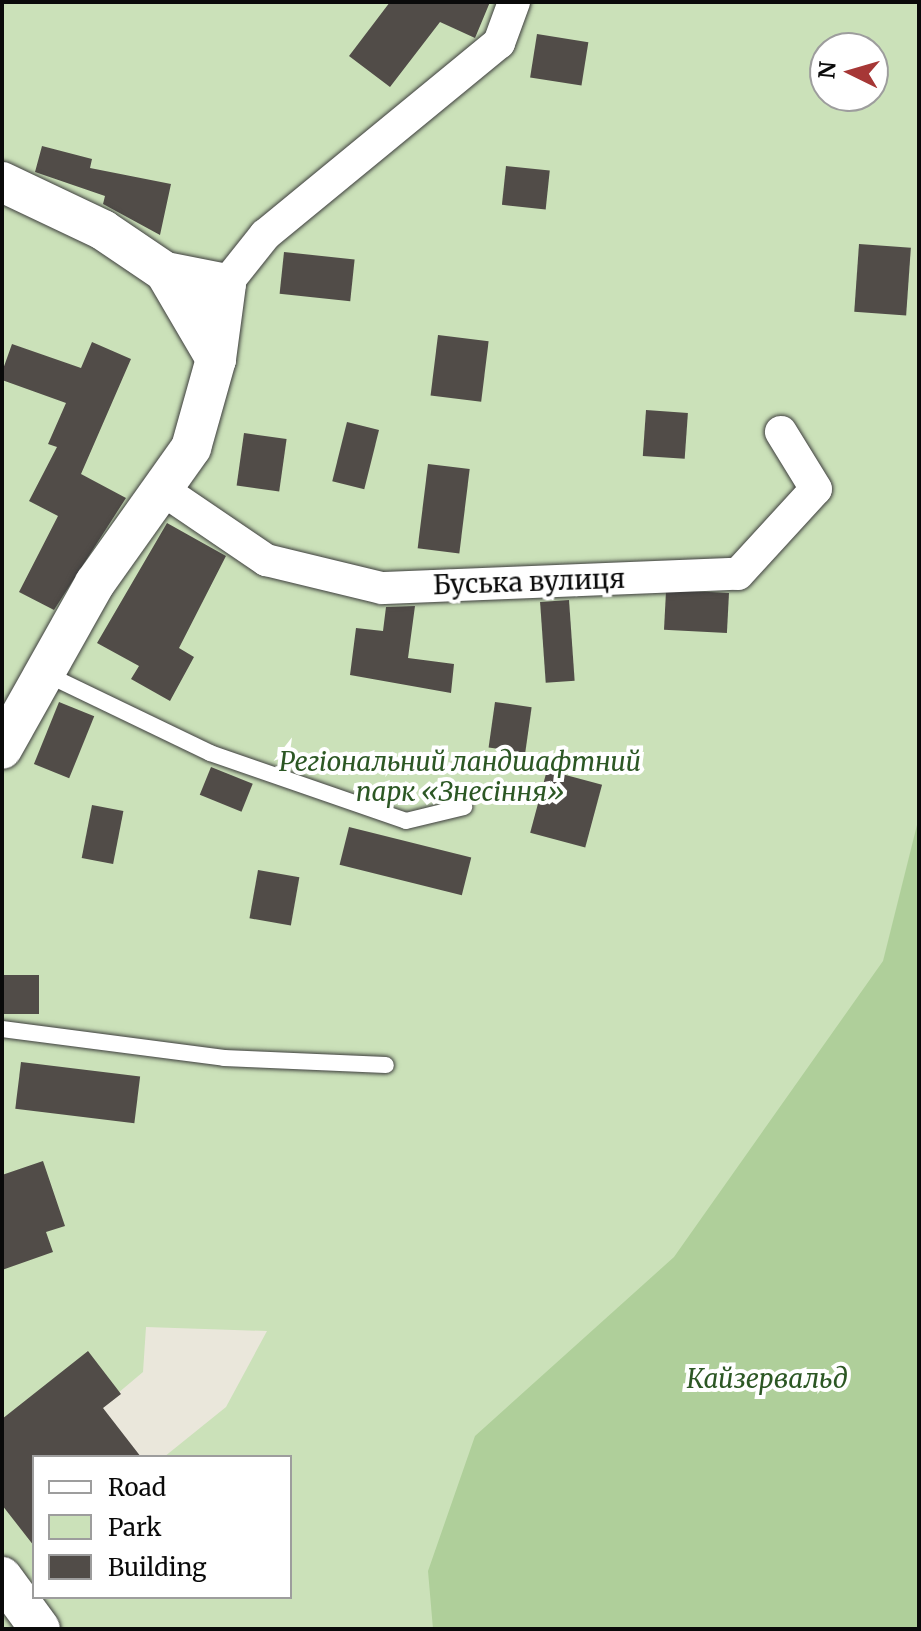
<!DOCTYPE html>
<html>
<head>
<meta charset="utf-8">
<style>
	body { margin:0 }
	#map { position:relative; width:921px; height:1631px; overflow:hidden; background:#fcf9ea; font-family:Merriweather,serif }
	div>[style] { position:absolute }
	.green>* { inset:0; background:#cbe1b9 }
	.forest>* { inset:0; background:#afcf9a }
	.plaza>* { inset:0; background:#eae7db }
	.building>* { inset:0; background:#514c48; transform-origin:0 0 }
	.roads { filter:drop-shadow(0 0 2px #3d3d3d) drop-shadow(0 0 2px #3d3d3d) }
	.service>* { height:16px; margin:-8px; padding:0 8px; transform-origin:8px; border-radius:8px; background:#fff }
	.minor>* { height:32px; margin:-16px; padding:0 16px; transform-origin:16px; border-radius:16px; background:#fff }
	.tertiary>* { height:40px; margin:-20px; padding:0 20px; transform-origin:20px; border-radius:20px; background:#fff }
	span { translate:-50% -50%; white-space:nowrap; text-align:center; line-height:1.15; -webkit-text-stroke:8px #fff; paint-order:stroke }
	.street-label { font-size:26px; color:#0a0a0a }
	.park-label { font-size:26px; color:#2c5724; font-style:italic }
	.frame { position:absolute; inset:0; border:4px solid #0a0a0a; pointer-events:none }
	.legend { position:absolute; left:32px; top:1455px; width:260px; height:144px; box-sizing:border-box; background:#fff; border:2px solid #9d9d9d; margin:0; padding:10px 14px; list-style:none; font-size:24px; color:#0a0a0a }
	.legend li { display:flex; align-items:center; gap:16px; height:40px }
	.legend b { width:40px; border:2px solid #9d9d9d }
	.north { position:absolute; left:809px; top:32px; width:80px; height:80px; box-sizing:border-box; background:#fff; border:2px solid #9d9d9d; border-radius:50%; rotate:275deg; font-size:22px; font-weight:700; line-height:32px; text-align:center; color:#0a0a0a }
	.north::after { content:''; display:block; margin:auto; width:28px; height:36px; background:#a63736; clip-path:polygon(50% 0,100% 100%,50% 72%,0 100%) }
</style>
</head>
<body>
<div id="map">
	<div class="green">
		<div style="clip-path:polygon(evenodd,2px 2px,919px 2px,919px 1629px,2px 1629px,2px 2px,825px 48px,873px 48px,873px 96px,825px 96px,825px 48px,2px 2px,34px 1457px,290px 1457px,290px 1597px,34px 1597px,34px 1457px)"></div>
	</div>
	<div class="forest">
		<div style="clip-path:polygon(919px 817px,919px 1629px,433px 1629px,428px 1571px,475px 1436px,674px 1257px,883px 961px)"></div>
	</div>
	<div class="plaza">
		<div style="clip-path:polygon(146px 1327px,267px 1331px,226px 1407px,164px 1457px,42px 1457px,143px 1372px)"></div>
	</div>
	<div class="building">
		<div style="clip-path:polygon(390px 2px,490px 2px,475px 38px,440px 22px,390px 87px,349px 56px)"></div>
		<div style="left:537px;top:34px;width:52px;height:44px;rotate:9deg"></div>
		<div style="clip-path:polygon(42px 146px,92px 159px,90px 168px,171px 184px,160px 235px,103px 204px,105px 196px,35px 172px)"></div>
		<div style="left:506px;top:166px;width:44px;height:39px;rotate:6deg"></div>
		<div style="left:859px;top:244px;width:52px;height:68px;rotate:4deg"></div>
		<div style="left:284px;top:252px;width:71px;height:42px;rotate:6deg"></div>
		<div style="left:438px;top:335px;width:51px;height:61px;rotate:7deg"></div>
		<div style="clip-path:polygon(92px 342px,131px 359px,81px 474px,126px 498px,54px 610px,19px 592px,58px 516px,29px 501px,57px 447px,48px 444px,66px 403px,2px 380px,2px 372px,12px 344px,81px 368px)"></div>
		<div style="left:646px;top:410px;width:42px;height:46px;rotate:4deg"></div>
		<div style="left:347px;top:422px;width:33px;height:61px;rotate:14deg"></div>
		<div style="left:244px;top:433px;width:43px;height:53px;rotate:8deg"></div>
		<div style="left:428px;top:464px;width:42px;height:85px;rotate:7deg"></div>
		<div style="clip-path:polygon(167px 523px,226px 556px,179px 648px,194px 657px,170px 701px,131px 679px,139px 666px,97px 643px)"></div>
		<div style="left:729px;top:593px;width:40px;height:63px;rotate:93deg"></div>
		<div style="left:569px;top:600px;width:81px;height:29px;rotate:86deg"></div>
		<div style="clip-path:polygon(415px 606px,408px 658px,454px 664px,451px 693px,350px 675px,356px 628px,383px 631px,386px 607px)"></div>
		<div style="left:59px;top:702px;width:38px;height:67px;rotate:22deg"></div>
		<div style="left:495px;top:702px;width:37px;height:46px;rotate:8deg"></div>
		<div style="left:211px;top:767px;width:45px;height:30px;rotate:22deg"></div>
		<div style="left:547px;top:770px;width:57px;height:65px;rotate:15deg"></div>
		<div style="left:92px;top:805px;width:32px;height:54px;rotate:11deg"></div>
		<div style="left:349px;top:827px;width:126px;height:39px;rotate:14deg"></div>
		<div style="left:258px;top:870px;width:42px;height:49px;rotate:10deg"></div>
		<div style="left:2px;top:975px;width:37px;height:39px"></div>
		<div style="left:21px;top:1062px;width:120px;height:47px;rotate:7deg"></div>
		<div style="clip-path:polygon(43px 1161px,65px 1226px,46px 1232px,53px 1252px,2px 1270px,2px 1175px)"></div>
		<div style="clip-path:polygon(88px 1351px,121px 1394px,103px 1408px,141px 1457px,34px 1457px,34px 1546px,2px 1505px,2px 1419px)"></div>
	</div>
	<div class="roads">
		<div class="service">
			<div style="left:44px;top:673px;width:184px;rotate:25.7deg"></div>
			<div style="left:210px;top:753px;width:207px;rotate:19.1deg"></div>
			<div style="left:406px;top:821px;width:60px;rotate:-13.6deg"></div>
			<div style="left:2px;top:1029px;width:224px;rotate:7.4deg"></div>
			<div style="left:224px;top:1058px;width:162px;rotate:2.5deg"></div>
		</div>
		<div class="minor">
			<div style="left:226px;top:284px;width:63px;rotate:-51.5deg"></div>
			<div style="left:265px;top:235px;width:303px;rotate:-39.4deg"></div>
			<div style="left:499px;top:43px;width:44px;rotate:-69.9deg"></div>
			<div style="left:163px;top:490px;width:125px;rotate:34.2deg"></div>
			<div style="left:266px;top:560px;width:119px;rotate:13.6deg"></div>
			<div style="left:382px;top:588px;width:356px;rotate:-2.3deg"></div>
			<div style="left:738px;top:574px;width:115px;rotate:-47.5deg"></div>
			<div style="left:816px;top:489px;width:67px;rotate:-121.6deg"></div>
		</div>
		<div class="tertiary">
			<div style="left:2px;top:182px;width:112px;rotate:25.4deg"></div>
			<div style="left:103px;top:230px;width:75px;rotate:34.1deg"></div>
			<div style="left:165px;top:272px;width:62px;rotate:11.1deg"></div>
			<div style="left:226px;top:284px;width:76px;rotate:97.6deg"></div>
			<div style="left:216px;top:359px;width:92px;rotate:105.7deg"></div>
			<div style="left:191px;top:448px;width:166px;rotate:125.4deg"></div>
			<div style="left:95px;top:583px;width:190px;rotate:119.3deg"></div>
			<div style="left:165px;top:272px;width:101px;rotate:59.6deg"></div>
			<div style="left:2px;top:1577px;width:64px;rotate:53.8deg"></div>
		</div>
	</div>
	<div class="street-label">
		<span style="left:529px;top:582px;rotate:-2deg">Буська вулиця</span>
	</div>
	<div class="park-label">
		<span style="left:460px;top:777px">Регіональний ландшафтний<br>парк «Знесіння»</span>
		<span style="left:767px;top:1379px">Кайзервальд</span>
	</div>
	<div class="frame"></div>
	<ul class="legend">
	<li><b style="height:10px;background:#fff"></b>Road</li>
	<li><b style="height:22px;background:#cbe1b9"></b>Park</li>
	<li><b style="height:22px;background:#514c48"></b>Building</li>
	</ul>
	<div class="north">N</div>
</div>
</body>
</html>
